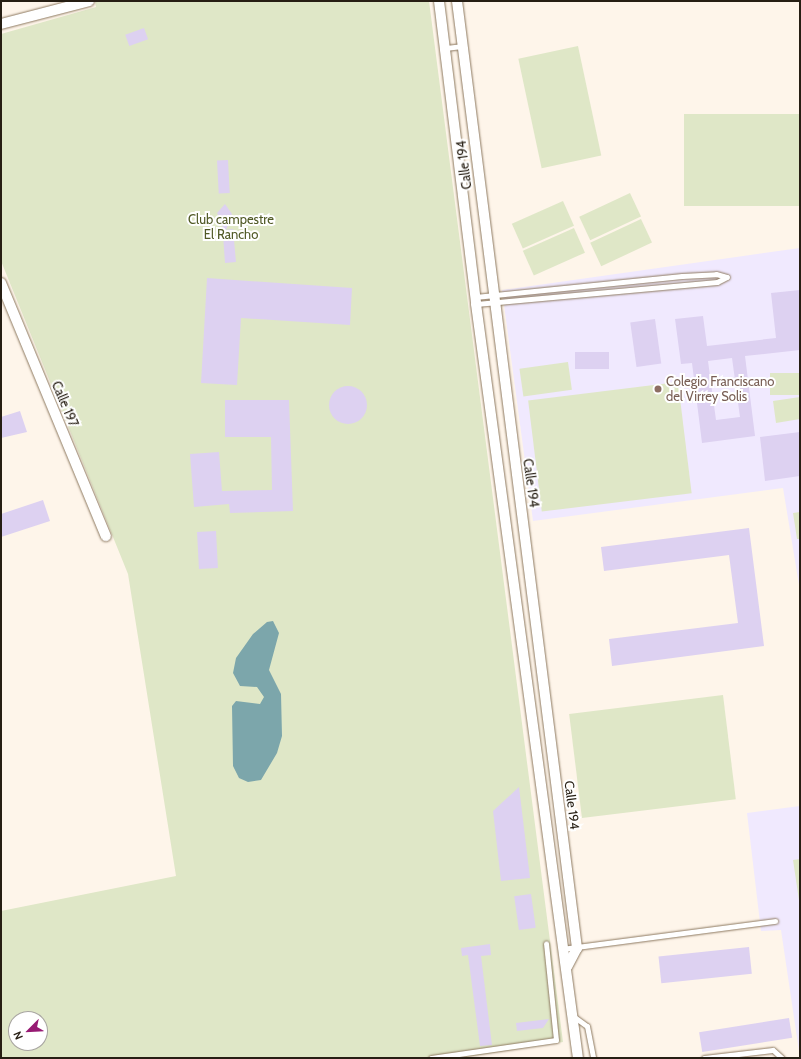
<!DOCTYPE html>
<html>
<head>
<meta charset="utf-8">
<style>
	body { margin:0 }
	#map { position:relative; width:801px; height:1059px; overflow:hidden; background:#fef5ea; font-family:Cabin,sans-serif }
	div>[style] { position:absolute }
	.education>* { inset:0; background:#f0e9fe }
	.green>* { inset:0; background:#dfe7c7; transform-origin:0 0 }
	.water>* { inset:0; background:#7ca6ab }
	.building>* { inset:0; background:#ddd1f1; transform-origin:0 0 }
	.round { border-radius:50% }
	.roads { filter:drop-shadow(0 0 1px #8d7960) drop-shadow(0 0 1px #8d7960) }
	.lane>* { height:5px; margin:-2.5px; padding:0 2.5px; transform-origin:2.5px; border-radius:2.5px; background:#fff }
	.street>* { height:10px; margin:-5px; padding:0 5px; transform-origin:5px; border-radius:5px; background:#fff }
	.dots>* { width:11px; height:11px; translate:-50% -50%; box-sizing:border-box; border:2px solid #fff; border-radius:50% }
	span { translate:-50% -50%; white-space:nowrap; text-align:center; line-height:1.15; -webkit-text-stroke:4px #fff; paint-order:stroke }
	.street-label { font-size:13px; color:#261e13 }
	.park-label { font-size:13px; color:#505925 }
	.education-label { font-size:13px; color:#785e54 }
	.left { translate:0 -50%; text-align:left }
	.frame { position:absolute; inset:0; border:2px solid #261e13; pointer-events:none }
	.north { position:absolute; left:8px; top:1011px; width:40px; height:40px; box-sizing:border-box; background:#fff; border:1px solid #a8a5a1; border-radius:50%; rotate:246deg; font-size:11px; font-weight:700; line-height:16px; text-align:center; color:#261e13 }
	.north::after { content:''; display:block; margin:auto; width:14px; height:18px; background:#971a73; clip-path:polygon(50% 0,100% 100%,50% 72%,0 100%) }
</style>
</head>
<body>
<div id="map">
	<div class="education">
		<div style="clip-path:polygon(800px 248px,800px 591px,783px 488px,533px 521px,502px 290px)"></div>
		<div style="clip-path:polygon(800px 806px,800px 1058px,781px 930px,761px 931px,747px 813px)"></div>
	</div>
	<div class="green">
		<div style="clip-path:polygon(evenodd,95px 1px,429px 1px,563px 1042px,460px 1058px,1px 1058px,1px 911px,176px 876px,128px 574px,1px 261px,1px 34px,96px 7px,95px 1px,16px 1019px,40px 1019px,40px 1043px,16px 1043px,16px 1019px)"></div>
		<div style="left:578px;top:46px;width:112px;height:61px;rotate:78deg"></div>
		<div style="left:800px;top:114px;width:92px;height:116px;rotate:90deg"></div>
		<div style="left:630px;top:193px;width:26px;height:56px;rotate:65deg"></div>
		<div style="left:563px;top:201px;width:27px;height:56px;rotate:66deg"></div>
		<div style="left:641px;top:219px;width:26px;height:56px;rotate:65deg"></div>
		<div style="left:574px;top:228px;width:27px;height:56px;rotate:66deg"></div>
		<div style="left:568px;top:362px;width:28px;height:49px;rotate:82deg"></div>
		<div style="left:800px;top:373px;width:22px;height:30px;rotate:90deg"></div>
		<div style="left:678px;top:382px;width:112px;height:151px;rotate:83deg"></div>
		<div style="clip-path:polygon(800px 397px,800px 419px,776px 423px,773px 401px)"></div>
		<div style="clip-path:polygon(800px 512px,800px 539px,797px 539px,793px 513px)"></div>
		<div style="left:723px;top:695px;width:105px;height:155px;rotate:83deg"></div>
		<div style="clip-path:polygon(800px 859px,800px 907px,793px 860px)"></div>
	</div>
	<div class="water">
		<div style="clip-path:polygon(273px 621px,279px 633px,269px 670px,281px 694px,282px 736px,277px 753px,261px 780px,248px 782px,239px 778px,233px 766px,232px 706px,236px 701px,260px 704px,264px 697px,257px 687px,240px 686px,233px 673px,236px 658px,253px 634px,267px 622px)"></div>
	</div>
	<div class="building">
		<div style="left:144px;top:28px;width:12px;height:20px;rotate:70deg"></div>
		<div style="left:228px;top:160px;width:33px;height:11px;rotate:87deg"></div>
		<div style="clip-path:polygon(225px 204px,232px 214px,226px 230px,233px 229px,236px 262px,225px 263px,222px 221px,217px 213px)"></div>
		<div style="clip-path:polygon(207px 278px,352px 288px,350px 325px,241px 318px,237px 385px,201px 383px)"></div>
		<div style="clip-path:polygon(evenodd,800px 290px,800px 350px,745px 356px,755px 436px,702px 443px,692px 363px,681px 364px,675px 319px,703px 316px,707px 346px,776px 338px,771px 293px,800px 290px,732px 358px,740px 417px,716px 420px,708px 361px,732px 358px)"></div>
		<div style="left:655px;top:319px;width:45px;height:25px;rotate:82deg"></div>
		<div style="left:575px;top:352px;width:34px;height:17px"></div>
		<div class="round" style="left:329px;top:386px;width:38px;height:38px"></div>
		<div style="clip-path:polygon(225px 400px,289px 400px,293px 511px,230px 513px,229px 504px,194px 507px,190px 454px,219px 452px,222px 491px,272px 490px,271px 437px,225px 437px)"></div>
		<div style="clip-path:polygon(20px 411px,27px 432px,1px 438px,1px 417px)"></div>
		<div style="clip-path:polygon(800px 432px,800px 476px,765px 481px,760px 437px)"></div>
		<div style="clip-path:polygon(43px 500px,50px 521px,1px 537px,1px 514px)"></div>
		<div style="clip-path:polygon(749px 528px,764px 646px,612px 666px,609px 639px,738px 623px,729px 555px,604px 571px,601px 547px)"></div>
		<div style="left:216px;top:531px;width:37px;height:19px;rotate:87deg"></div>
		<div style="clip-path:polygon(519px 787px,530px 878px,501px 881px,493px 811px)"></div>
		<div style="left:531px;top:894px;width:34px;height:17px;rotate:82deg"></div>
		<div style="clip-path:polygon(490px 944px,491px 955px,481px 956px,492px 1045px,480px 1046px,468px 955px,462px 956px,461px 948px)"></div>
		<div style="left:749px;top:947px;width:27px;height:91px;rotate:84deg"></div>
		<div style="left:789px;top:1018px;width:20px;height:91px;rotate:81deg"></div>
		<div style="clip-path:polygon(549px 1019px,543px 1028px,517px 1031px,516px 1023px)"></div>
	</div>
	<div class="roads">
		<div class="lane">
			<div style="left:446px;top:48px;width:17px;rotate:-7deg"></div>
			<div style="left:475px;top:297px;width:208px;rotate:-5.8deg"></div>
			<div style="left:682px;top:276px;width:34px;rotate:-3deg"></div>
			<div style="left:716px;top:274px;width:11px;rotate:15deg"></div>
			<div style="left:476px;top:304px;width:242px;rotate:-5.2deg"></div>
			<div style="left:717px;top:282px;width:11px;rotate:-27deg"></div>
			<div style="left:562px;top:949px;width:215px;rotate:-7.5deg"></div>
			<div style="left:573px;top:1016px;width:17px;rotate:36deg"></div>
			<div style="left:587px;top:1026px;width:33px;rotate:79deg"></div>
			<div style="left:431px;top:1058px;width:126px;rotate:-8.2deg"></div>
			<div style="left:556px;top:1040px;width:97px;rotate:-95.9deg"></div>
			<div style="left:704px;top:1058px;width:69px;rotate:-6.6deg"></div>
			<div style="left:773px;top:1050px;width:12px;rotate:42deg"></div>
		</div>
		<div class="street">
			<div style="left:439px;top:1px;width:305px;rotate:83deg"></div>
			<div style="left:476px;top:304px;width:761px;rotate:82.3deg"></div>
			<div style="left:457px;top:1px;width:955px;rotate:82.78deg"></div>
			<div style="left:577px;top:948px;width:21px;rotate:118deg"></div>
			<div style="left:1px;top:24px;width:91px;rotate:-14.6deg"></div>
			<div style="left:1px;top:283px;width:274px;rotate:67.5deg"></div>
		</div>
	</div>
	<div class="dots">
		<div style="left:658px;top:389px;background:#8d6e63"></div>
	</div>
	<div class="street-label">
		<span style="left:464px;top:165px;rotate:-97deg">Calle 194</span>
		<span style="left:65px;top:404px;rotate:67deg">Calle 197</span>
		<span style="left:531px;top:483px;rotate:82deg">Calle 194</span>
		<span style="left:572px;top:805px;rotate:83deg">Calle 194</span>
	</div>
	<div class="park-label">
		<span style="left:231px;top:227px">Club campestre<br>El Rancho</span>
	</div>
	<div class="education-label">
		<span class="left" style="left:666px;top:389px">Colegio Franciscano<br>del Virrey Solis</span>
	</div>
	<div class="frame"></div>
	<div class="north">N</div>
</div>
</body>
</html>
